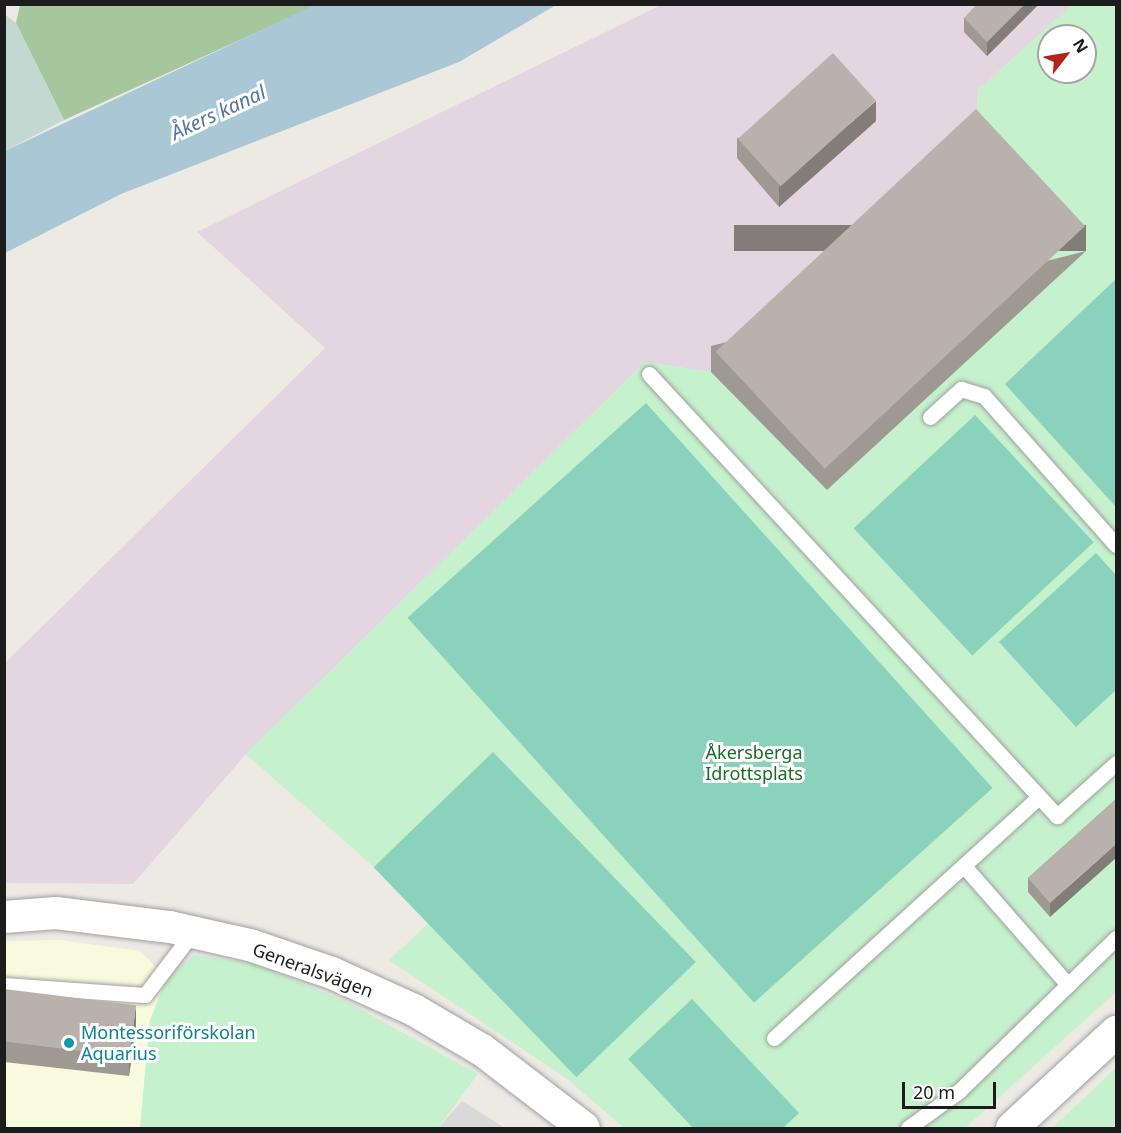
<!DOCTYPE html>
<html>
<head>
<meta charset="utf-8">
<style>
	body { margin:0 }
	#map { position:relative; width:1121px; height:1133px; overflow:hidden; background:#eceae3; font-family:"Noto Sans",sans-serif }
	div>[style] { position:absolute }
	.residential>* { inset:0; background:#dad9d9 }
	.industrial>* { inset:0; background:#e4d6e1 }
	.education>* { inset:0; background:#f8fade }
	.forest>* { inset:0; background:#a6c69d }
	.wetland>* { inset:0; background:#c2d8d0 }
	.park>* { inset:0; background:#c5f2cc }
	.pitch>* { inset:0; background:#8bd2bc; transform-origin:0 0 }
	.water>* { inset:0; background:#a9c7d5 }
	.roads { filter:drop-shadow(0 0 2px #a0a0a0) drop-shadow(0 0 2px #a0a0a0) }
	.lane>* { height:15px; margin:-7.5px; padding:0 7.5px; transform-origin:7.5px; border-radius:7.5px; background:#fff }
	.street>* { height:32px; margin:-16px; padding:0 16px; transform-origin:16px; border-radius:16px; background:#fff }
	.wall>* { inset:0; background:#9f9994 }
	.shaded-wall>* { inset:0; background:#827d78; transform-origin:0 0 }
	.building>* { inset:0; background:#b9b2ac; transform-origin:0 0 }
	.dots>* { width:16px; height:16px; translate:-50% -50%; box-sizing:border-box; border:3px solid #fff; border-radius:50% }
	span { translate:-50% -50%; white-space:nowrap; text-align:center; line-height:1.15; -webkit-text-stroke:6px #fff; paint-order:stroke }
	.park-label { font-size:18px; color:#196c26 }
	.street-label { font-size:18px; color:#1c1c1c }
	.culture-label { font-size:18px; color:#0d838f }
	.left { translate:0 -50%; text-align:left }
	.water-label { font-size:20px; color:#55759f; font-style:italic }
	.frame { position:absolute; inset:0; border:6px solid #1c1c1c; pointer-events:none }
	.north { position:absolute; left:1037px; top:24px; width:60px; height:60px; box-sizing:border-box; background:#fff; border:2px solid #a4a4a4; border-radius:50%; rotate:59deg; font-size:16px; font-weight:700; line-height:24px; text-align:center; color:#1c1c1c }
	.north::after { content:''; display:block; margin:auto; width:21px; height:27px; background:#b02419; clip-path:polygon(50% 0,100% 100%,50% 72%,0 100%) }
	.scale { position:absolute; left:902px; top:1082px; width:94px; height:27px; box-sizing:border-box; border:3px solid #1c1c1c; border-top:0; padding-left:8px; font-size:18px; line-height:21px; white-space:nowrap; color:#1c1c1c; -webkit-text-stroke:4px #fff; paint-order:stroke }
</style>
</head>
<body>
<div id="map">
	<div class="residential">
		<div style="clip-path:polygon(462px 1101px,505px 1128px,438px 1128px)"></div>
	</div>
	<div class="industrial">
		<div style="clip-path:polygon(661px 5px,1072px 5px,978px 90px,976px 135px,711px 372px,645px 362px,246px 754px,133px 884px,5px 883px,5px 663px,325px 348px,197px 232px)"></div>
	</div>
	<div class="education">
		<div style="clip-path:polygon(59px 940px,140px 951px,167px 978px,150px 1020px,140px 1128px,5px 1128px,4px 941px)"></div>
	</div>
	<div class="forest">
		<div style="clip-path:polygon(20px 5px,317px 5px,64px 120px,16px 23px)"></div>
	</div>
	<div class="wetland">
		<div style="clip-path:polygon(4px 14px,16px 23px,64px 120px,5px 151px)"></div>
	</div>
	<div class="park">
		<div style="clip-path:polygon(evenodd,1072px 5px,1116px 5px,1116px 992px,965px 1128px,624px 1128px,566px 1078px,389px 960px,429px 923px,376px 869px,246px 754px,645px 362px,711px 372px,976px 135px,978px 90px,1072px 5px,1049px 36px,1085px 36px,1085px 72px,1049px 72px,1049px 36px)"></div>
		<div style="clip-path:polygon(194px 955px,256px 964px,347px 1002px,478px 1074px,438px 1128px,140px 1128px,150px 1020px,167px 978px)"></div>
		<div style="clip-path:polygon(1116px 1068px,1116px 1128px,1052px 1128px)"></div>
	</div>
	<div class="pitch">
		<div style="clip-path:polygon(1116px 279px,1116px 507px,1005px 384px)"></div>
		<div style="left:646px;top:403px;width:518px;height:321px;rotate:48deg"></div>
		<div style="left:975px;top:415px;width:174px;height:166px;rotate:47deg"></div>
		<div style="clip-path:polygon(1096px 553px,1116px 575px,1116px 690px,1076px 727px,999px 642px)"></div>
		<div style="left:493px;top:752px;width:292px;height:166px;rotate:46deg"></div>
		<div style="clip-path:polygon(692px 999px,799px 1113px,783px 1128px,693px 1128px,628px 1059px)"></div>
	</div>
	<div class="water">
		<div style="clip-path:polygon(317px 4px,556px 5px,459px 62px,121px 194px,5px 253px,5px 151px)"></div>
	</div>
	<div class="roads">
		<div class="lane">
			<div style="left:649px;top:374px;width:602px;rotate:47.29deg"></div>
			<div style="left:1057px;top:816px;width:79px;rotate:-41.9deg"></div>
			<div style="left:930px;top:417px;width:42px;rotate:-42.1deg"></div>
			<div style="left:961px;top:389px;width:24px;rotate:17deg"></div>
			<div style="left:984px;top:396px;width:199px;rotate:48.5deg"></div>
			<div style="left:964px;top:866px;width:158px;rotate:48.8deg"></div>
			<div style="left:4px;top:985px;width:141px;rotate:4.1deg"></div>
			<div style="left:145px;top:995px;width:79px;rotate:-52.7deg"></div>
			<div style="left:774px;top:1038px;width:358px;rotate:-42.3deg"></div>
			<div style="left:908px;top:1128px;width:63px;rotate:-36deg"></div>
			<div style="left:959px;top:1091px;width:219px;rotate:-44.3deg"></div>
		</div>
		<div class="street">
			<div style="left:4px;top:917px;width:52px;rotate:-4.4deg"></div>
			<div style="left:56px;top:913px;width:115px;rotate:7deg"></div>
			<div style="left:170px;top:927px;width:82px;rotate:12.7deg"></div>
			<div style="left:250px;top:945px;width:87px;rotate:18.9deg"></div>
			<div style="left:332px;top:973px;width:90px;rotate:24.3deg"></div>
			<div style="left:414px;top:1010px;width:79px;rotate:30.5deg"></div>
			<div style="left:482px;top:1050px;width:128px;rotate:37.4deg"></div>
			<div style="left:1012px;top:1128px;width:142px;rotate:-42.7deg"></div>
		</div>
	</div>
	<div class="wall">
		<div style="clip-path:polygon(1039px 4px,987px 56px,964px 32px,964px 18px)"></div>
		<div style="clip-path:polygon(876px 121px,779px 207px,737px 158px,737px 138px)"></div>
		<div style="clip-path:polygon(1086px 251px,827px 490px,711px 372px,711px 346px)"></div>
		<div style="clip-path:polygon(1116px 799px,1050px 917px,1028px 892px,1028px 878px)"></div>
		<div style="clip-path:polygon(4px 989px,136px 1025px,129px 1076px,4px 1062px)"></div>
	</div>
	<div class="shaded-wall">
		<div style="clip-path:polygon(1025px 4px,1039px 4px,987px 56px,987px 42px)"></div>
		<div style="clip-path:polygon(876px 101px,876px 121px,779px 207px,779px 186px)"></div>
		<div style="left:1086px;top:225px;width:26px;height:352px;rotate:90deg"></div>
		<div style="clip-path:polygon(1116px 844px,1116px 858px,1050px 917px,1050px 903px)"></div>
		<div style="clip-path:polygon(136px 1005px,136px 1025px,129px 1076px,129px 1055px)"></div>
	</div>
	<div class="building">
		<div style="clip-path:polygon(977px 4px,1025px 4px,987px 42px,964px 18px)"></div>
		<div style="left:833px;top:53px;width:64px;height:128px;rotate:48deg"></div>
		<div style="left:976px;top:109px;width:160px;height:356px;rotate:47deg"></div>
		<div style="clip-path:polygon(1116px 799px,1116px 844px,1050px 903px,1028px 878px)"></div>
		<div style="left:4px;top:989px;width:133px;height:52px;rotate:7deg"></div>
	</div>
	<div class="dots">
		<div style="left:69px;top:1043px;background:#0f9aa8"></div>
	</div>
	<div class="park-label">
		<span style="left:754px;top:763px">Åkersberga<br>Idrottsplats</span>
	</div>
	<div class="street-label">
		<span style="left:313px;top:970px;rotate:20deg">Generalsvägen</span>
	</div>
	<div class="culture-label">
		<span class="left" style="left:81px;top:1043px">Montessoriförskolan<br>Aquarius</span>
	</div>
	<div class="water-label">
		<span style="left:218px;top:112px;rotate:-25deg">Åkers kanal</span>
	</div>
	<div class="frame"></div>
	<div class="north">N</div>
	<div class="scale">20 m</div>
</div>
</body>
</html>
